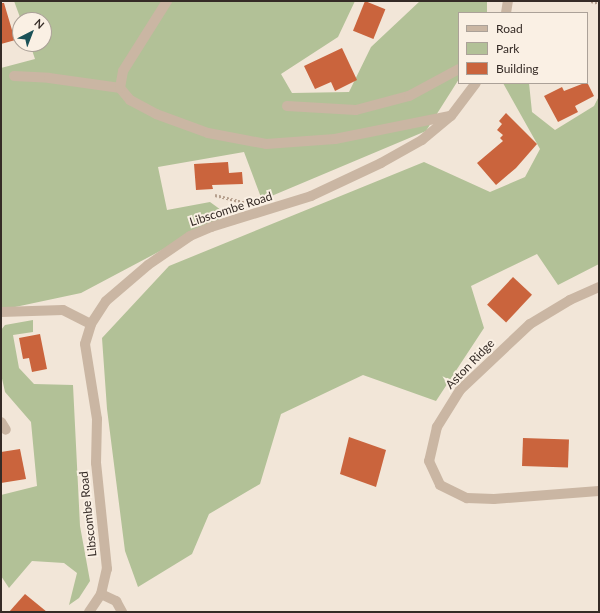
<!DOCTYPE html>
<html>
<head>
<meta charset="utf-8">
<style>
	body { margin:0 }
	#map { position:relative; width:600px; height:613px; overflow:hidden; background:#f2e6d8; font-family:Lato,sans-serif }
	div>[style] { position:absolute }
	.green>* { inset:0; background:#b2c197 }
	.building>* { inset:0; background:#ca643d; transform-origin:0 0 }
	.path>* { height:2.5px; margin-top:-1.25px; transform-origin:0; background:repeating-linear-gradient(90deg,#b6a08e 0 2px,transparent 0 4px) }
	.minor>* { height:10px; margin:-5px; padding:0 5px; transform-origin:5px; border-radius:5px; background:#cab6a3 }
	span { translate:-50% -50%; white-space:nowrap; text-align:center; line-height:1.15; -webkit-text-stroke:4px #faf0e4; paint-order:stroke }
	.street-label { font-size:12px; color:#352b26 }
	.frame { position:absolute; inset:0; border:2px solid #352b26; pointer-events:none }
	.legend { position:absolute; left:458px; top:12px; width:130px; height:72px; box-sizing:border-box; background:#faf0e4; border:1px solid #aba198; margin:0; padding:5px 7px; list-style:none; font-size:12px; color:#352b26 }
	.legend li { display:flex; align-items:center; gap:8px; height:20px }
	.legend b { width:20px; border:1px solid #aba198 }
	.north { position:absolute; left:12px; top:12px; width:40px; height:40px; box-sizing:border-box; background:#faf0e4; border:1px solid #aba198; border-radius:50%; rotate:42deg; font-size:11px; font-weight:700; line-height:16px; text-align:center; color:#352b26 }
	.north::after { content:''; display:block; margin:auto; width:14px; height:18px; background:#1a5157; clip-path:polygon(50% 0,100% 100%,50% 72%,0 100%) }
</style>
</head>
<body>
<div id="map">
	<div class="green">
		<div style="clip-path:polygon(14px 1px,355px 1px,338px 37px,281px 74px,292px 93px,349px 92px,371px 47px,420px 1px,487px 1px,487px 13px,459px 13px,459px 79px,426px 131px,262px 200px,244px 152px,158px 167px,167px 210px,210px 202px,228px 215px,81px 293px,1px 310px,1px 68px,35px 59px,30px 44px,44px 44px,44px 20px,21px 20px)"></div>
		<div style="clip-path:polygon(503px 83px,529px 83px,532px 112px,555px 130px,594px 106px,599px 96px,599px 264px,558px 285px,537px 254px,471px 286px,484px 328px,436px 401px,363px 375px,281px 414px,260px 484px,209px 514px,192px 554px,138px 587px,125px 551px,107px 409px,102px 338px,169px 266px,424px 162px,490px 192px,525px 177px,540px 149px)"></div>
		<div style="clip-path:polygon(33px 320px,33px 332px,13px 335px,19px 368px,34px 384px,73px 385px,80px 526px,90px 581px,79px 598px,69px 605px,77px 573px,64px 563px,32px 561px,9px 588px,1px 576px,1px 495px,37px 486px,31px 422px,5px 392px,1px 374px,1px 330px,5px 325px)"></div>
	</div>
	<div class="building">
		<div style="left:365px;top:1px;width:22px;height:32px;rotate:22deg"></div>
		<div style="clip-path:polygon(1px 3px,4px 3px,12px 30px,16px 29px,19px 39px,1px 44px)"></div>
		<div style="clip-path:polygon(342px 48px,357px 80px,335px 91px,331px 82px,315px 89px,304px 66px)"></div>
		<div style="clip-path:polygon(587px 82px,594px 96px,575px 106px,578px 112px,558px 122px,544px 96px,562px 87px,564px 91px)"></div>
		<div style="clip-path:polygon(506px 113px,537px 144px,516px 168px,496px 185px,477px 163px,503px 141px,500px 138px,503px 135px,497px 130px,502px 124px,499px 121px)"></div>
		<div style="clip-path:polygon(228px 162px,229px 173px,242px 172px,243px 184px,212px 185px,213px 189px,196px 190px,194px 164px)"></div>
		<div style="left:513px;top:277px;width:26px;height:38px;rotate:43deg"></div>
		<div style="clip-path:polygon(40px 334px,47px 369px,32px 372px,29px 358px,23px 359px,19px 338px)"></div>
		<div style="clip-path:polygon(349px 437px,386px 450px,376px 487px,340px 474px)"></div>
		<div style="left:523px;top:438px;width:46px;height:28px;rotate:2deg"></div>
		<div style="clip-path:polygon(20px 449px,26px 479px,1px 483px,1px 452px)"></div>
		<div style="clip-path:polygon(25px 594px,47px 612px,9px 612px)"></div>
	</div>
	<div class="path">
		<div style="left:591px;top:1px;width:8px;rotate:14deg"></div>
		<div style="left:215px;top:195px;width:34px;rotate:14deg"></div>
	</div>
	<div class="minor">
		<div style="left:506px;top:13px;width:12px;rotate:-81deg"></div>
		<div style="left:14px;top:76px;width:35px;rotate:3deg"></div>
		<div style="left:49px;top:78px;width:72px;rotate:8deg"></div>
		<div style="left:120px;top:88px;width:16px;rotate:50deg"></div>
		<div style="left:130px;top:100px;width:30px;rotate:28deg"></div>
		<div style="left:156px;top:114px;width:55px;rotate:20.1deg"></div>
		<div style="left:208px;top:133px;width:59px;rotate:10.7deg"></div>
		<div style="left:266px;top:144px;width:69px;rotate:-4.1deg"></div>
		<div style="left:335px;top:139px;width:116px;rotate:-11.4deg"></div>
		<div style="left:120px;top:88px;width:17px;rotate:-80deg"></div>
		<div style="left:123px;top:71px;width:83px;rotate:-57.8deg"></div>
		<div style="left:287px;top:106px;width:69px;rotate:3.3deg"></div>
		<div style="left:356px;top:110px;width:55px;rotate:-14.8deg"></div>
		<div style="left:409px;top:96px;width:57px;rotate:-28.4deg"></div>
		<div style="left:599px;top:287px;width:32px;rotate:156deg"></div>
		<div style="left:570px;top:300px;width:47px;rotate:149deg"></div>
		<div style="left:530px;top:324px;width:96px;rotate:136.7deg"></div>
		<div style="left:460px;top:390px;width:44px;rotate:121.9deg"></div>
		<div style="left:437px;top:427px;width:35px;rotate:103deg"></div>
		<div style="left:429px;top:461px;width:26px;rotate:65deg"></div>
		<div style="left:440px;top:485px;width:30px;rotate:26deg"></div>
		<div style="left:467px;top:498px;width:27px;rotate:2deg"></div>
		<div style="left:494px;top:499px;width:105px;rotate:-4.4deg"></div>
		<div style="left:1px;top:312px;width:62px;rotate:-1.8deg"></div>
		<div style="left:63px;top:310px;width:31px;rotate:27deg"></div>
		<div style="left:1px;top:422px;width:9px;rotate:58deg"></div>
		<div style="left:101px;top:594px;width:17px;rotate:25deg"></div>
		<div style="left:116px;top:601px;width:13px;rotate:61deg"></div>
		<div style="left:89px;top:612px;width:22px;rotate:-56deg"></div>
		<div style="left:101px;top:594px;width:26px;rotate:-77deg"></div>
		<div style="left:107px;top:569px;width:107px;rotate:-95.9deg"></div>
		<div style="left:96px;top:463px;width:44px;rotate:-88.7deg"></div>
		<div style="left:97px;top:419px;width:76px;rotate:-99.1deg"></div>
		<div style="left:85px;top:344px;width:21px;rotate:-73deg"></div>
		<div style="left:91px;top:324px;width:27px;rotate:-57deg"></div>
		<div style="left:106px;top:301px;width:55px;rotate:-40.6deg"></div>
		<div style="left:148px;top:265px;width:51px;rotate:-34.6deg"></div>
		<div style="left:190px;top:236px;width:23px;rotate:-23deg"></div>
		<div style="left:211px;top:227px;width:105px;rotate:-17.2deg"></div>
		<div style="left:311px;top:196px;width:77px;rotate:-25.2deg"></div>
		<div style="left:381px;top:163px;width:47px;rotate:-29.3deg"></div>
		<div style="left:422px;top:140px;width:38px;rotate:-40deg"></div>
		<div style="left:451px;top:116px;width:41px;rotate:-52.9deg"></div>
	</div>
	<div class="street-label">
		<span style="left:231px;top:209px;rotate:-18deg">Libscombe Road</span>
		<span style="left:470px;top:364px;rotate:-46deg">Aston Ridge</span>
		<span style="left:88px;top:514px;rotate:-96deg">Libscombe Road</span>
	</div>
	<div class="frame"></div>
	<ul class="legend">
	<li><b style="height:5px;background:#cab6a3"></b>Road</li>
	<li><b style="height:11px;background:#b2c197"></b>Park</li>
	<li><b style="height:11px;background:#ca643d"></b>Building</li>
	</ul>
	<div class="north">N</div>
</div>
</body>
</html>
